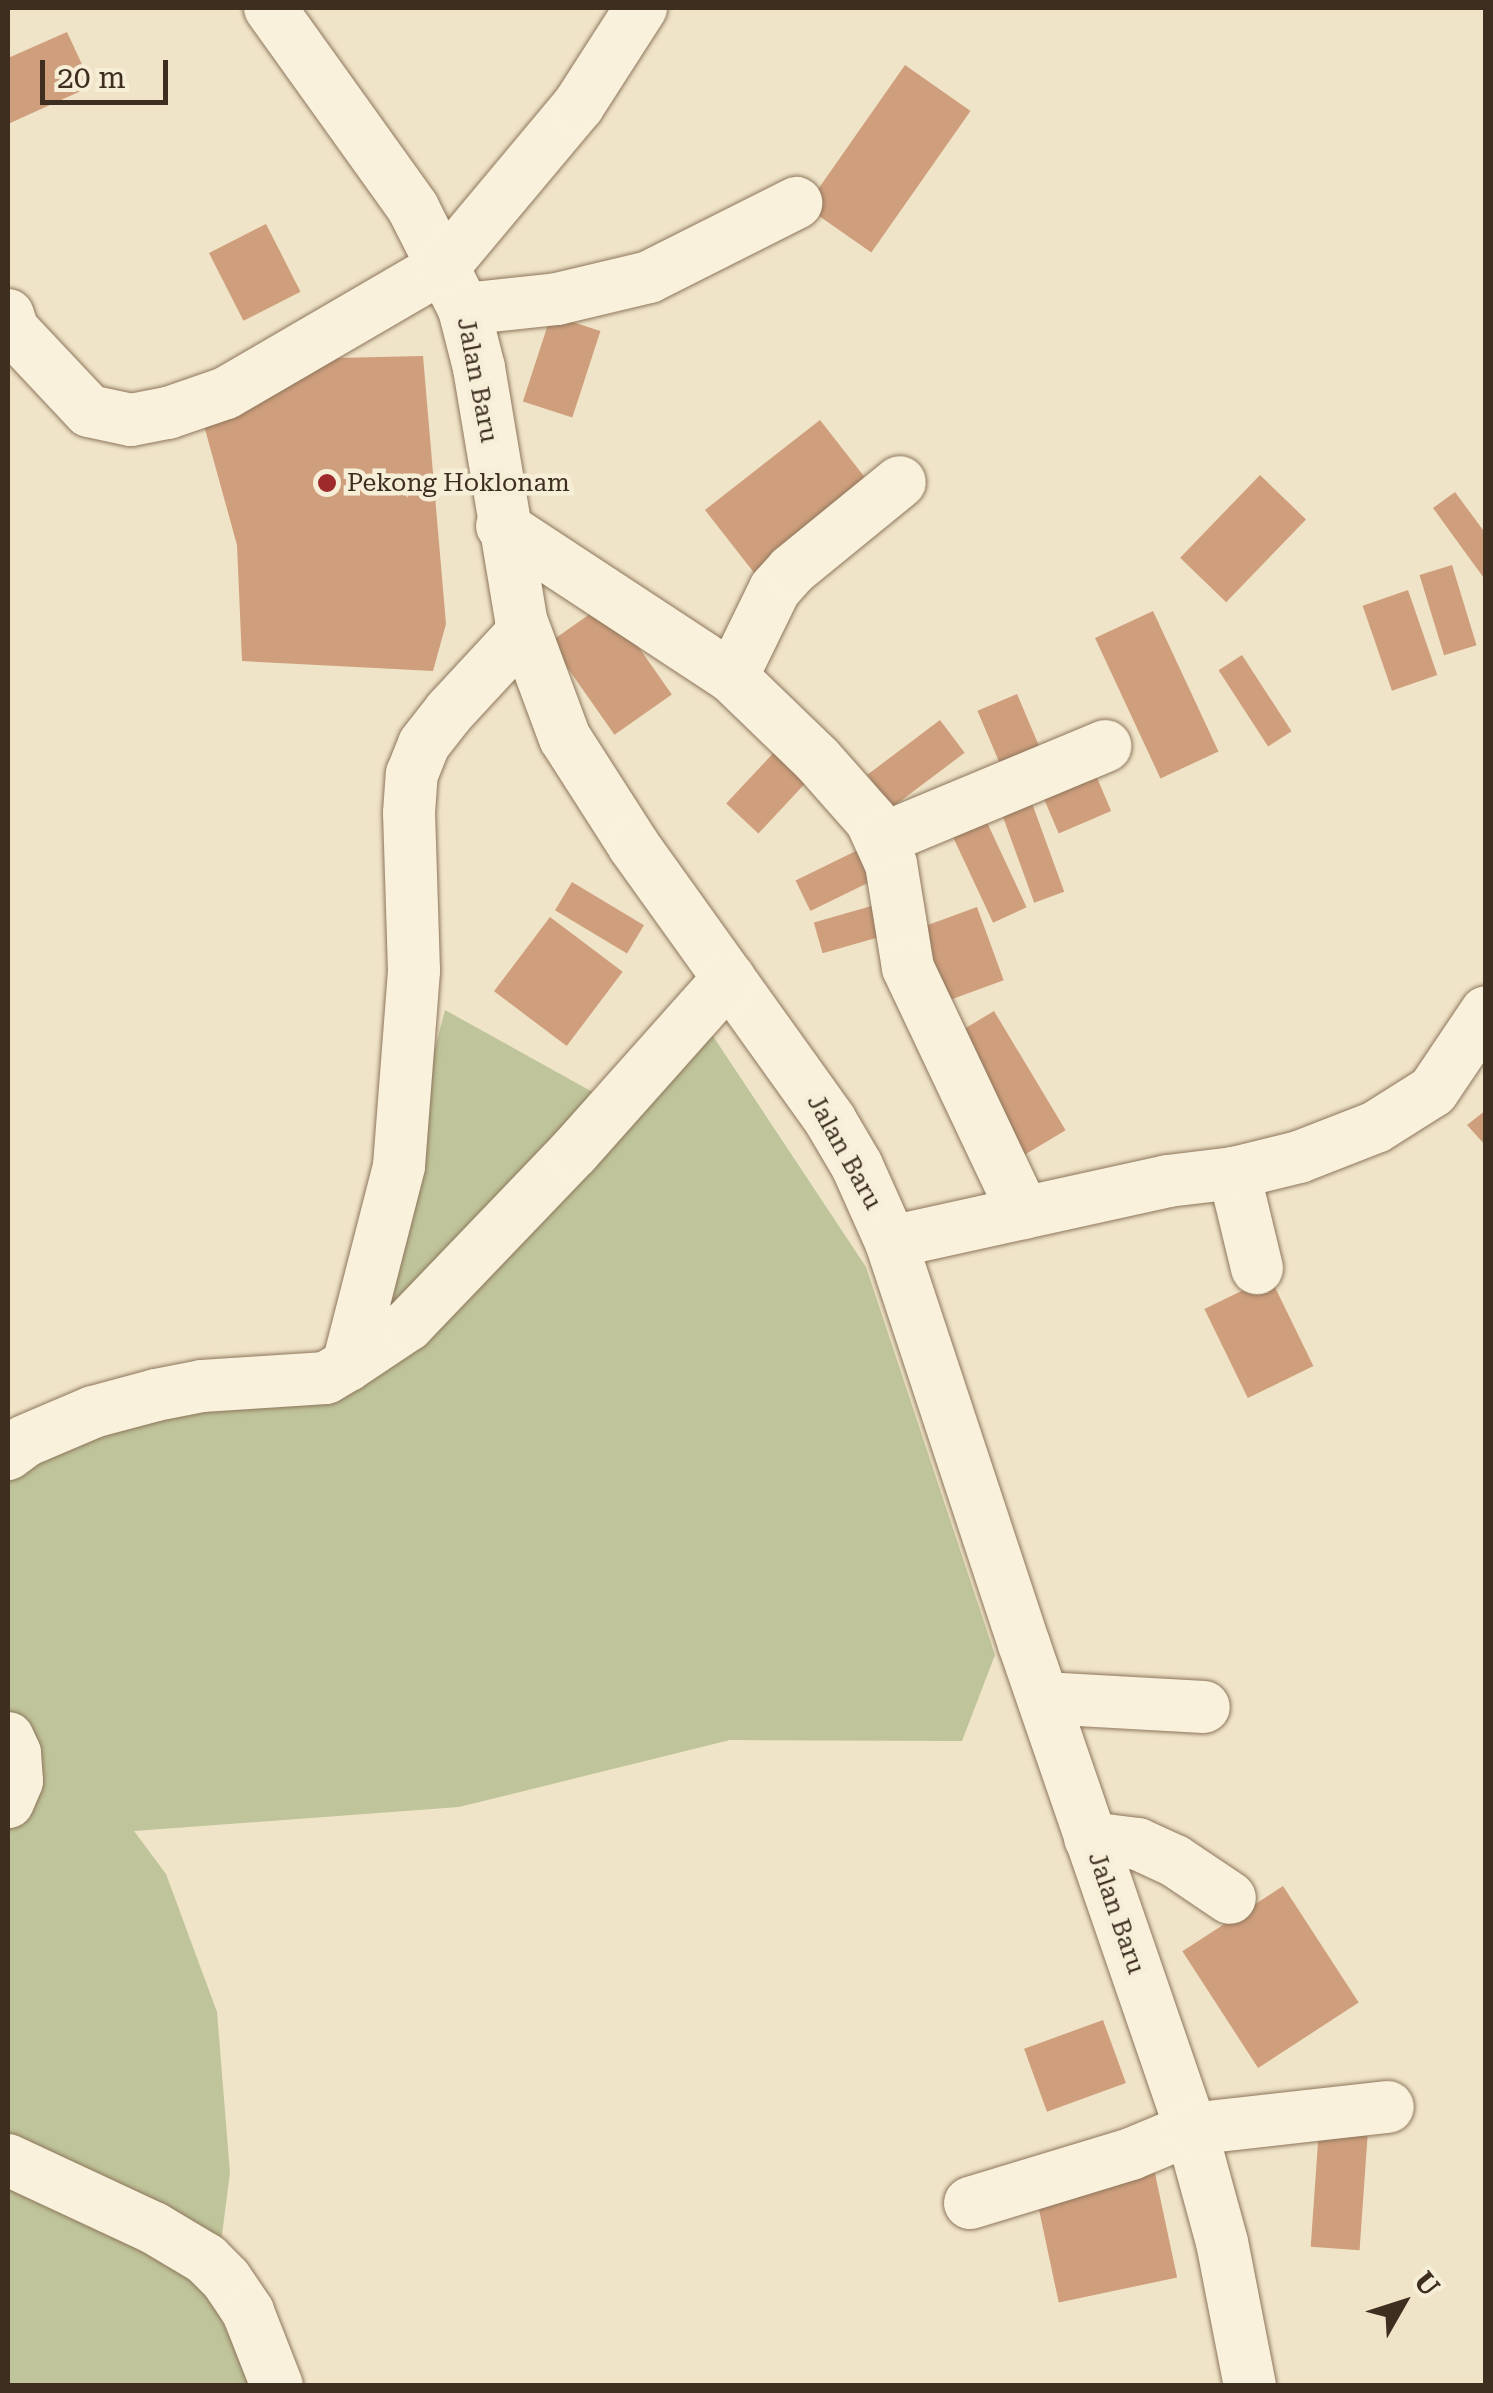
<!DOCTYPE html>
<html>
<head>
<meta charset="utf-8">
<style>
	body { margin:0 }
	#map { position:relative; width:1493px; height:2393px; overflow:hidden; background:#f0e4c8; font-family:"Roboto Serif",serif }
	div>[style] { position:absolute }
	.cemetery>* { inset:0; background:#bfc49a }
	.building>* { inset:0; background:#cf9f7d; transform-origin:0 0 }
	.roads { filter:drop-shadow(0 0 2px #8d765c) drop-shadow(0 0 2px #8d765c) }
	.minor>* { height:52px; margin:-26px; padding:0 26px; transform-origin:26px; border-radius:26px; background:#faf1dc }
	.dots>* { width:28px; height:28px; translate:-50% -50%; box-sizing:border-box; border:5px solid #f7eed8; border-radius:50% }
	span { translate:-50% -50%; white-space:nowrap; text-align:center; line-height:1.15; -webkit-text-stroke:9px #f7eed8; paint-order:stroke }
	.street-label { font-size:25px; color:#3d2e20 }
	.poi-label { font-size:25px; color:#3d2e20 }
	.left { translate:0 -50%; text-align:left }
	.frame { position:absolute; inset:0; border:10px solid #3d2e20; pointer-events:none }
	.north { position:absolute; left:1353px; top:2253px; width:100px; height:100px; -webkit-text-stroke:8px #f7eed8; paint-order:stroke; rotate:51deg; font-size:28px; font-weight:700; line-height:40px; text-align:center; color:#3d2e20 }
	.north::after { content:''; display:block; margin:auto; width:35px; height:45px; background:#3d2e20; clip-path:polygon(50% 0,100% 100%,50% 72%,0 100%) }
	.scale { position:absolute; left:40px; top:60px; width:128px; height:45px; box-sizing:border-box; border:5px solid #3d2e20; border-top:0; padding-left:12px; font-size:30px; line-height:35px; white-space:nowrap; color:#3d2e20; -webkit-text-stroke:8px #f7eed8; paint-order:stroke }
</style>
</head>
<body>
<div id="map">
	<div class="cemetery">
		<div style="clip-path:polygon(695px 1009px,866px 1267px,995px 1655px,962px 1741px,730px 1740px,459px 1807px,134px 1831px,166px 1874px,217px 2012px,230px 2173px,213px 2304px,255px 2385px,8px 2386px,8px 1442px,351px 1371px,445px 1010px,607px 1100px)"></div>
	</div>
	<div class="building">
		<div style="clip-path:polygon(67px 32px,92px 86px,8px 124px,8px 58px)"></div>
		<div style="left:905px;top:65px;width:80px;height:173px;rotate:35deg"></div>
		<div style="left:266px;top:224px;width:76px;height:64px;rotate:63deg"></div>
		<div style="left:551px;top:315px;width:52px;height:91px;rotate:18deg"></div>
		<div style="clip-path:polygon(423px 356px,446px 624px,433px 671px,242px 661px,237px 545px,203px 422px,335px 358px)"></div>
		<div style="left:820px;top:420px;width:81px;height:146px;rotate:52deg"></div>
		<div style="left:1260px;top:475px;width:64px;height:115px;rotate:44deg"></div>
		<div style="clip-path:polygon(1455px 492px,1486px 534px,1486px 581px,1433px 508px)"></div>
		<div style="left:1452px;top:565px;width:84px;height:34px;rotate:73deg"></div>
		<div style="left:1408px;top:590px;width:90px;height:48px;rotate:71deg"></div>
		<div style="left:607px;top:602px;width:113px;height:70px;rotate:55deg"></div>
		<div style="left:1153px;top:611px;width:155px;height:64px;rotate:65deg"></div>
		<div style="left:1242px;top:655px;width:91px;height:28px;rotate:57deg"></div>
		<div style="left:1017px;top:694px;width:65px;height:43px;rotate:67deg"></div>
		<div style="left:940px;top:720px;width:41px;height:91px;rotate:53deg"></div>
		<div style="left:778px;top:748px;width:44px;height:76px;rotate:43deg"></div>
		<div style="left:1092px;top:766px;width:49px;height:57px;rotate:67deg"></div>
		<div style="left:1029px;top:795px;width:103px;height:32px;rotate:70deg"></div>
		<div style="left:978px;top:803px;width:115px;height:37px;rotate:65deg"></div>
		<div style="left:862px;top:848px;width:34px;height:74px;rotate:64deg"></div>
		<div style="left:572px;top:882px;width:84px;height:33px;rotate:31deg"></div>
		<div style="left:882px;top:903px;width:32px;height:71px;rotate:74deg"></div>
		<div style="left:977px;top:907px;width:78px;height:72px;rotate:70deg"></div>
		<div style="left:550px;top:917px;width:91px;height:93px;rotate:37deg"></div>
		<div style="left:994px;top:1011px;width:139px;height:57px;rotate:59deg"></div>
		<div style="clip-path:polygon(1486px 1110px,1486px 1146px,1467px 1125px)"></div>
		<div style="left:1270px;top:1277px;width:99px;height:73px;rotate:64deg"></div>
		<div style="left:1283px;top:1886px;width:139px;height:120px;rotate:57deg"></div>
		<div style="left:1103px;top:2020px;width:67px;height:84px;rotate:70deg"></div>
		<div style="left:1319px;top:2128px;width:49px;height:119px;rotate:4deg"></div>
		<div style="left:1153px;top:2164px;width:116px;height:121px;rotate:78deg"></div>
	</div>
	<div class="roads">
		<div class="minor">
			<div style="left:270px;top:8px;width:246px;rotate:54.4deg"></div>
			<div style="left:413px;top:208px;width:113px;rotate:63.2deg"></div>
			<div style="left:464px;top:309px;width:61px;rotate:75.7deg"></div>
			<div style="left:479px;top:368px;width:255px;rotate:80.5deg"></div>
			<div style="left:521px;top:620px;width:126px;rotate:69.6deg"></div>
			<div style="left:565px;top:738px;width:128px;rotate:57.4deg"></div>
			<div style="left:634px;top:846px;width:337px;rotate:54.4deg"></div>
			<div style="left:830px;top:1120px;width:53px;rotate:59.6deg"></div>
			<div style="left:857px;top:1166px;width:83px;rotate:65.9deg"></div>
			<div style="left:891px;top:1242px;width:423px;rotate:71.7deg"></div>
			<div style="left:1024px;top:1644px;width:513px;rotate:71deg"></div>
			<div style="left:1191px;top:2129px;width:117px;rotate:74.7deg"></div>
			<div style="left:1222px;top:2242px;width:147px;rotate:79deg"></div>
			<div style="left:464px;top:309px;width:94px;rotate:-6.1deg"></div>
			<div style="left:557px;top:299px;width:95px;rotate:-13.4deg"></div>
			<div style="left:649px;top:277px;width:165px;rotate:-26.7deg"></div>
			<div style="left:8px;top:315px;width:16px;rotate:72deg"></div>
			<div style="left:13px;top:330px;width:111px;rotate:46.8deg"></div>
			<div style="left:89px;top:411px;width:43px;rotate:12.1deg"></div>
			<div style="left:131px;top:420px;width:38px;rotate:-11deg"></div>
			<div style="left:168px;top:413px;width:61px;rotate:-19deg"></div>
			<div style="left:226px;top:393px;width:252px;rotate:-30.2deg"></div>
			<div style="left:444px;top:266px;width:209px;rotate:-50.1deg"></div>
			<div style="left:578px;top:106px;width:117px;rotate:-57.3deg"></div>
			<div style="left:502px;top:526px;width:275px;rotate:33.3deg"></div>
			<div style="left:732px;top:677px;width:118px;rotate:44deg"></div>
			<div style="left:817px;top:759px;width:81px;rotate:48.5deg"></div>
			<div style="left:871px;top:820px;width:48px;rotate:65.6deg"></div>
			<div style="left:891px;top:864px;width:105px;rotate:80.7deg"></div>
			<div style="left:908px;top:968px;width:271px;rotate:64.7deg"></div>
			<div style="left:732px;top:677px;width:98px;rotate:-64deg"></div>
			<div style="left:775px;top:589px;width:25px;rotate:-48deg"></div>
			<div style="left:792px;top:570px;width:139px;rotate:-39.2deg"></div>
			<div style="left:882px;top:839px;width:242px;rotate:-22.6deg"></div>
			<div style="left:1234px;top:1173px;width:98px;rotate:76.4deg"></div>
			<div style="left:891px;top:1242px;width:284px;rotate:-12.4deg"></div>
			<div style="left:1168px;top:1181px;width:66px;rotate:-6.9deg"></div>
			<div style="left:1234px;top:1173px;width:67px;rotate:-13.8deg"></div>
			<div style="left:1299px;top:1157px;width:83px;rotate:-21.3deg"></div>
			<div style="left:1376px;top:1127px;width:67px;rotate:-32.3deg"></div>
			<div style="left:1433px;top:1091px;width:95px;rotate:-56.1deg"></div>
			<div style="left:348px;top:1365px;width:72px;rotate:-33.7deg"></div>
			<div style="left:408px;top:1325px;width:240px;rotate:-46.2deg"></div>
			<div style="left:574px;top:1152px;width:233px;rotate:-48.3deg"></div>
			<div style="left:8px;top:1454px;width:21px;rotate:-37deg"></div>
			<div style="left:25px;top:1441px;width:74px;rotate:-23.1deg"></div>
			<div style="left:93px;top:1412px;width:65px;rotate:-15.1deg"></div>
			<div style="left:156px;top:1395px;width:47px;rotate:-11.1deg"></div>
			<div style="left:202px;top:1386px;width:124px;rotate:-3.7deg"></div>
			<div style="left:326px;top:1378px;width:26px;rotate:-31deg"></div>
			<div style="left:348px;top:1365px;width:205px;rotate:-75.6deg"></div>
			<div style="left:399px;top:1166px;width:196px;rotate:-85.6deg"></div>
			<div style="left:414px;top:971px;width:158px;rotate:-91.8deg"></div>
			<div style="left:409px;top:813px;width:39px;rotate:-86deg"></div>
			<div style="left:412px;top:774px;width:32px;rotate:-68deg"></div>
			<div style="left:424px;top:744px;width:41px;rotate:-52deg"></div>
			<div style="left:449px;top:712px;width:110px;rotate:-47.2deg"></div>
			<div style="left:1043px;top:1698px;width:161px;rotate:3.2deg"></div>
			<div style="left:8px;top:1738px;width:17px;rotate:65deg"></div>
			<div style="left:15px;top:1753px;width:28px;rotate:86deg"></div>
			<div style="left:17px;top:1781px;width:23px;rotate:113deg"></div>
			<div style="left:1090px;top:1838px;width:48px;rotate:7.1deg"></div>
			<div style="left:1138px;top:1844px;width:41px;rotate:24.7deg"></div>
			<div style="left:1175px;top:1861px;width:66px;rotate:33.9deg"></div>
			<div style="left:8px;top:2160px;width:161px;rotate:25deg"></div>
			<div style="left:154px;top:2228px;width:61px;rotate:30.8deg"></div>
			<div style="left:206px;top:2259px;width:28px;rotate:45deg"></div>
			<div style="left:226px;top:2279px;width:40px;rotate:56deg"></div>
			<div style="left:248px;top:2312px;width:79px;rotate:68.6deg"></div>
			<div style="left:970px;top:2203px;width:168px;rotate:-16.9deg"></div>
			<div style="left:1131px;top:2154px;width:65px;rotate:-22.6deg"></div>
			<div style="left:1191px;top:2129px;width:198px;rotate:-6.4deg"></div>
		</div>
	</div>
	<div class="dots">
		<div style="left:327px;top:483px;background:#9e2a2b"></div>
	</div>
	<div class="street-label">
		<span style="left:477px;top:380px;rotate:79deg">Jalan Baru</span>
		<span style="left:844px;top:1152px;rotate:61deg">Jalan Baru</span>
		<span style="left:1116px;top:1913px;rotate:71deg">Jalan Baru</span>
	</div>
	<div class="poi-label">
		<span class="left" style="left:347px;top:483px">Pekong Hoklonam</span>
	</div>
	<div class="frame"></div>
	<div class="north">U</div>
	<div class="scale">20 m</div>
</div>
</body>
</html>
